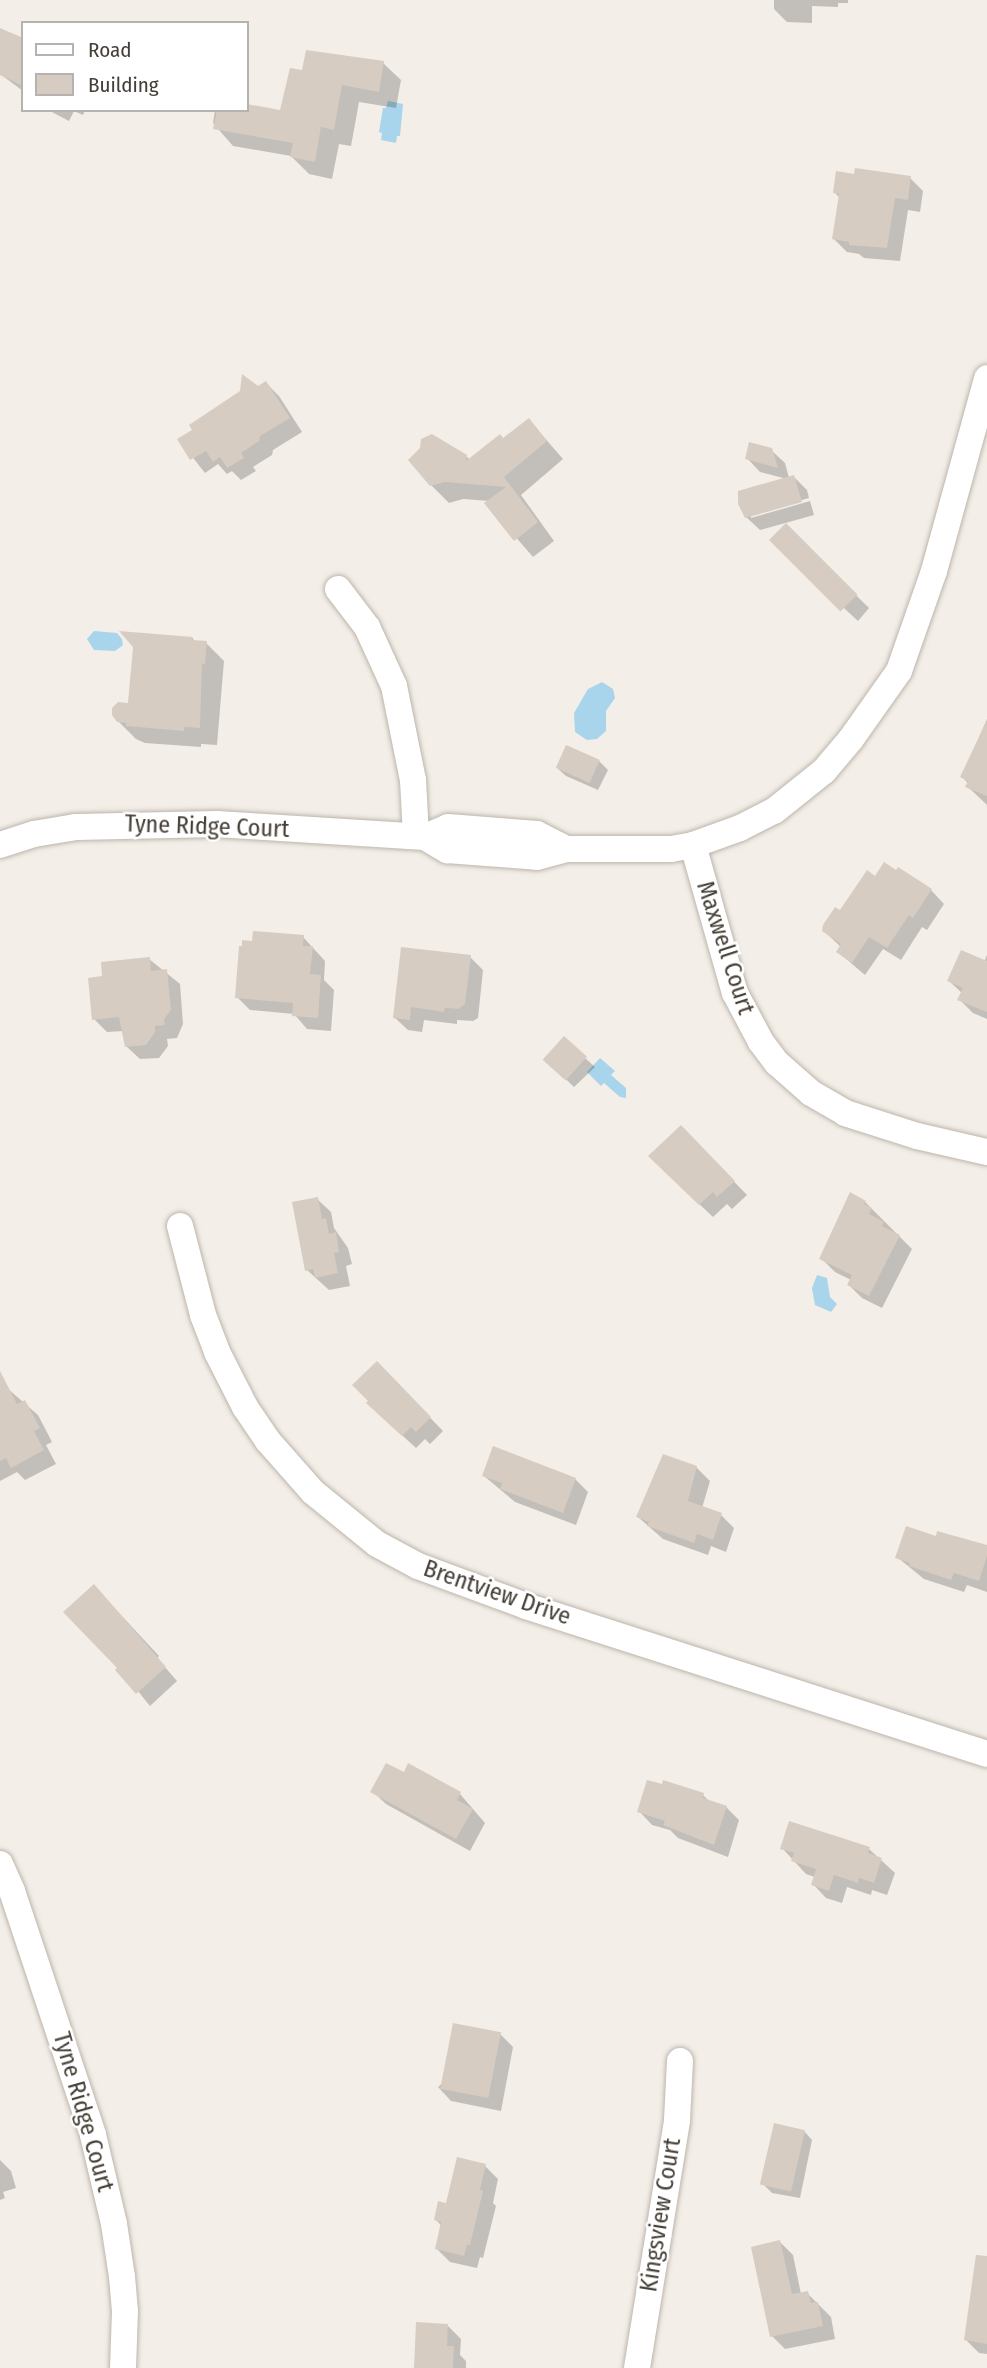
<!DOCTYPE html>
<html>
<head>
<meta charset="utf-8">
<style>
	body { margin:0 }
	#map { position:relative; width:987px; height:2368px; overflow:hidden; background:#f3eee8; font-family:"Fira Sans Condensed",sans-serif }
	div>[style] { position:absolute }
	.water>* { inset:0; background:#a8d5eb }
	.shadow>* { inset:0; background:#0003 }
	.building>* { inset:0; background:#d6ccc1; transform-origin:0 0 }
	.roads { filter:drop-shadow(0 0 2px #bdb5ab) drop-shadow(0 0 2px #bdb5ab) }
	.minor>* { height:26px; margin:-13px; padding:0 13px; transform-origin:13px; border-radius:13px; background:#fff }
	span { translate:-50% -50%; white-space:nowrap; text-align:center; line-height:1.15; -webkit-text-stroke:5px #fff; paint-order:stroke }
	.street-label { font-size:24px; color:#453f37 }
	.legend { position:absolute; left:21px; top:21px; width:228px; height:91px; box-sizing:border-box; background:#fff; border:2px solid #b5b2af; margin:0; padding:9px 12px; list-style:none; font-size:21px; color:#453f37 }
	.legend li { display:flex; align-items:center; gap:14px; height:35px }
	.legend b { width:35px; border:2px solid #b5b2af }
</style>
</head>
<body>
<div id="map">
	<div class="water">
		<div style="clip-path:polygon(388px 101px,403px 104px,400px 136px,397px 136px,396px 143px,381px 140px,382px 133px,379px 132px,383px 108px,386px 108px)"></div>
		<div style="clip-path:polygon(94px 631px,117px 633px,122px 639px,123px 645px,115px 651px,94px 650px,87px 639px)"></div>
		<div style="clip-path:polygon(602px 682px,613px 689px,615px 698px,606px 711px,606px 731px,597px 739px,587px 740px,575px 732px,574px 713px,588px 689px)"></div>
		<div style="clip-path:polygon(600px 1058px,615px 1071px,611px 1075px,626px 1088px,626px 1098px,620px 1097px,604px 1083px,601px 1086px,587px 1072px)"></div>
		<div style="clip-path:polygon(817px 1275px,827px 1278px,830px 1297px,837px 1304px,831px 1312px,815px 1305px,812px 1288px)"></div>
	</div>
	<div class="shadow">
		<div style="clip-path:polygon(774px 0,848px 0,848px 3px,838px 3px,838px 7px,812px 6px,812px 23px,787px 22px,774px 9px)"></div>
		<div style="clip-path:polygon(0 29px,23px 38px,23px 91px,0 74px)"></div>
		<div style="clip-path:polygon(383px 63px,401px 80px,396px 108px,359px 102px,351px 146px,339px 144px,332px 179px,309px 174px,291px 156px,233px 146px,213px 123px,215px 110px,247px 110px,247px 106px,281px 112px,304px 72px)"></div>
		<div style="clip-path:polygon(48px 110px,85px 110px,83px 115px,74px 111px,69px 121px)"></div>
		<div style="clip-path:polygon(910px 178px,923px 191px,920px 212px,908px 210px,900px 261px,864px 258px,859px 254px,847px 252px,834px 239px,840px 198px,834px 192px)"></div>
		<div style="clip-path:polygon(266px 383px,279px 396px,302px 432px,273px 450px,272px 455px,253px 467px,256px 471px,241px 480px,232px 471px,227px 474px,218px 464px,205px 473px,179px 440px)"></div>
		<div style="clip-path:polygon(529px 420px,563px 459px,521px 495px,554px 541px,533px 557px,487px 504px,490px 501px,463px 499px,449px 503px,424px 478px,466px 456px,470px 460px,503px 440px)"></div>
		<div style="clip-path:polygon(771px 450px,785px 463px,789px 478px,794px 477px,807px 490px,809px 498px,751px 514px,751px 518px,810px 501px,814px 515px,760px 530px,746px 517px,787px 479px,760px 472px,747px 458px)"></div>
		<div style="clip-path:polygon(786px 526px,869px 608px,858px 621px,784px 553px)"></div>
		<div style="clip-path:polygon(192px 638px,196px 642px,206px 643px,224px 661px,217px 745px,201px 744px,201px 747px,145px 743px,136px 739px,118px 721px)"></div>
		<div style="clip-path:polygon(987px 719px,987px 805px,968px 787px,969px 784px,962px 777px)"></div>
		<div style="clip-path:polygon(599px 761px,608px 770px,598px 790px,566px 776px,557px 768px)"></div>
		<div style="clip-path:polygon(875px 878px,931px 890px,944px 904px,927px 930px,922px 927px,901px 960px,883px 949px,865px 975px,838px 952px,841px 947px,824px 931px)"></div>
		<div style="clip-path:polygon(303px 937px,325px 961px,324px 980px,334px 990px,331px 1031px,307px 1029px,294px 1014px,250px 1010px,237px 997px)"></div>
		<div style="clip-path:polygon(987px 955px,987px 1019px,973px 1013px,959px 999px,962px 993px,949px 981px,984px 962px)"></div>
		<div style="clip-path:polygon(470px 957px,483px 970px,478px 1018px,473px 1021px,457px 1020px,457px 1024px,424px 1020px,422px 1032px,408px 1030px,394px 1017px)"></div>
		<div style="clip-path:polygon(149px 959px,180px 984px,183px 1024px,177px 1038px,167px 1039px,168px 1046px,159px 1058px,140px 1059px,126px 1046px,124px 1031px,107px 1032px,94px 1019px,104px 978px)"></div>
		<div style="clip-path:polygon(564px 1039px,595px 1067px,574px 1087px,554px 1068px)"></div>
		<div style="clip-path:polygon(681px 1127px,747px 1195px,732px 1209px,727px 1204px,713px 1217px,663px 1170px)"></div>
		<div style="clip-path:polygon(851px 1195px,865px 1202px,912px 1249px,882px 1308px,862px 1298px,849px 1285px,851px 1280px,835px 1272px,821px 1258px)"></div>
		<div style="clip-path:polygon(317px 1199px,331px 1212px,334px 1228px,348px 1248px,352px 1264px,346px 1266px,350px 1286px,329px 1290px,307px 1270px)"></div>
		<div style="clip-path:polygon(377px 1363px,443px 1431px,430px 1444px,425px 1439px,416px 1448px,381px 1416px)"></div>
		<div style="clip-path:polygon(7px 1388px,38px 1415px,52px 1442px,46px 1445px,56px 1464px,25px 1480px,17px 1472px,0 1481px,0 1392px)"></div>
		<div style="clip-path:polygon(696px 1467px,710px 1481px,702px 1508px,721px 1515px,734px 1528px,726px 1552px,711px 1546px,708px 1555px,663px 1539px,638px 1517px)"></div>
		<div style="clip-path:polygon(484px 1476px,575px 1479px,588px 1492px,576px 1525px,515px 1502px)"></div>
		<div style="clip-path:polygon(937px 1538px,987px 1546px,987px 1592px,967px 1585px,964px 1592px,924px 1579px,897px 1557px)"></div>
		<div style="clip-path:polygon(94px 1586px,159px 1656px,157px 1658px,177px 1681px,150px 1706px,120px 1669px)"></div>
		<div style="clip-path:polygon(372px 1791px,460px 1794px,485px 1823px,470px 1851px,386px 1804px)"></div>
		<div style="clip-path:polygon(703px 1795px,710px 1802px,726px 1807px,739px 1820px,728px 1857px,678px 1838px,670px 1830px,652px 1825px,639px 1811px)"></div>
		<div style="clip-path:polygon(782px 1848px,869px 1849px,895px 1873px,887px 1895px,872px 1890px,871px 1895px,847px 1887px,842px 1903px,826px 1898px,813px 1884px,815px 1877px,806px 1874px)"></div>
		<div style="clip-path:polygon(500px 2034px,513px 2047px,501px 2111px,451px 2101px,438px 2087px)"></div>
		<div style="clip-path:polygon(804px 2131px,812px 2140px,800px 2198px,772px 2193px,763px 2184px)"></div>
		<div style="clip-path:polygon(0 2160px,11px 2171px,16px 2188px,3px 2192px,5px 2198px,0 2200px)"></div>
		<div style="clip-path:polygon(485px 2166px,498px 2179px,493px 2203px,496px 2206px,483px 2258px,480px 2257px,477px 2268px,450px 2262px,437px 2249px,442px 2226px,436px 2220px)"></div>
		<div style="clip-path:polygon(780px 2242px,793px 2255px,801px 2294px,807px 2293px,831px 2317px,835px 2339px,785px 2349px,772px 2336px)"></div>
		<div style="clip-path:polygon(987px 2289px,987px 2354px,979px 2353px,966px 2340px)"></div>
		<div style="clip-path:polygon(447px 2325px,461px 2339px,460px 2355px,466px 2361px,466px 2368px,416px 2368px)"></div>
	</div>
	<div class="building">
		<div style="clip-path:polygon(0 28px,23px 38px,23px 86px,0 75px)"></div>
		<div style="clip-path:polygon(306px 50px,384px 61px,379px 92px,342px 85px,334px 130px,321px 127px,315px 162px,290px 157px,293px 143px,213px 129px,217px 110px,247px 110px,247px 104px,280px 110px,290px 68px,302px 70px)"></div>
		<div style="clip-path:polygon(855px 168px,911px 176px,908px 200px,895px 198px,887px 248px,849px 245px,849px 242px,832px 239px,839px 194px,833px 193px,836px 171px,854px 174px)"></div>
		<div style="clip-path:polygon(242px 374px,258px 386px,266px 381px,290px 418px,260px 436px,259px 441px,241px 453px,244px 458px,227px 468px,220px 457px,213px 462px,206px 451px,190px 460px,177px 439px,192px 430px,189px 425px,240px 391px)"></div>
		<div style="clip-path:polygon(529px 418px,547px 441px,504px 477px,538px 522px,514px 541px,484px 503px,506px 487px,445px 482px,430px 486px,408px 460px,420px 448px,421px 439px,432px 434px,467px 455px,466px 461px,500px 434px,503px 438px)"></div>
		<div style="clip-path:polygon(749px 442px,772px 448px,778px 468px,745px 459px)"></div>
		<div style="clip-path:polygon(794px 475px,802px 502px,745px 518px,738px 504px,738px 491px)"></div>
		<div style="left:786px;top:523px;width:101px;height:24px;rotate:45deg"></div>
		<div style="clip-path:polygon(119px 631px,193px 637px,192px 640px,207px 641px,205px 664px,202px 664px,200px 728px,184px 727px,184px 731px,126px 726px,126px 723px,117px 722px,112px 715px,112px 708px,118px 702px,128px 703px,133px 647px)"></div>
		<div style="clip-path:polygon(987px 720px,987px 796px,965px 787px,968px 781px,960px 777px)"></div>
		<div style="left:566px;top:745px;width:37px;height:25px;rotate:24deg"></div>
		<div style="clip-path:polygon(884px 862px,896px 870px,898px 867px,932px 889px,913px 918px,909px 915px,887px 948px,869px 937px,852px 963px,836px 952px,841px 944px,822px 931px,823px 925px,835px 907px,840px 910px,867px 870px,875px 876px)"></div>
		<div style="clip-path:polygon(253px 931px,304px 935px,303px 946px,313px 946px,310px 974px,321px 975px,318px 1018px,292px 1016px,293px 1003px,235px 998px,239px 946px,242px 946px,242px 940px,252px 941px)"></div>
		<div style="clip-path:polygon(401px 947px,471px 955px,465px 1004px,459px 1009px,445px 1008px,444px 1012px,411px 1007px,410px 1020px,393px 1018px)"></div>
		<div style="clip-path:polygon(961px 950px,987px 961px,987px 1012px,957px 1000px,963px 988px,947px 981px)"></div>
		<div style="clip-path:polygon(150px 957px,151px 971px,167px 969px,171px 1010px,164px 1019px,165px 1025px,155px 1026px,155px 1032px,146px 1045px,125px 1047px,119px 1017px,92px 1020px,88px 978px,102px 976px,101px 962px)"></div>
		<div style="left:564px;top:1036px;width:31px;height:32px;rotate:42deg"></div>
		<div style="clip-path:polygon(681px 1125px,735px 1181px,717px 1197px,713px 1192px,699px 1205px,648px 1156px)"></div>
		<div style="clip-path:polygon(850px 1192px,866px 1201px,864px 1204px,872px 1208px,869px 1214px,884px 1222px,882px 1226px,900px 1235px,869px 1296px,847px 1285px,852px 1275px,819px 1259px)"></div>
		<div style="clip-path:polygon(318px 1197px,322px 1219px,326px 1218px,329px 1234px,336px 1232px,339px 1252px,334px 1253px,338px 1273px,315px 1278px,313px 1269px,305px 1271px,292px 1202px)"></div>
		<div style="clip-path:polygon(377px 1361px,431px 1417px,416px 1432px,411px 1427px,402px 1436px,366px 1403px,368px 1401px,352px 1385px)"></div>
		<div style="clip-path:polygon(0 1371px,17px 1404px,25px 1400px,40px 1428px,34px 1431px,44px 1450px,11px 1468px,6px 1458px,0 1461px)"></div>
		<div style="clip-path:polygon(493px 1446px,576px 1478px,563px 1513px,500px 1489px,502px 1483px,482px 1476px)"></div>
		<div style="clip-path:polygon(663px 1454px,697px 1466px,688px 1501px,722px 1513px,713px 1540px,697px 1534px,694px 1543px,647px 1526px,649px 1522px,636px 1517px)"></div>
		<div style="clip-path:polygon(906px 1526px,936px 1536px,937px 1531px,987px 1545px,987px 1556px,979px 1581px,954px 1573px,951px 1580px,909px 1566px,910px 1563px,895px 1558px)"></div>
		<div style="clip-path:polygon(94px 1584px,166px 1667px,136px 1694px,115px 1670px,117px 1668px,63px 1612px)"></div>
		<div style="clip-path:polygon(386px 1763px,404px 1772px,408px 1763px,461px 1792px,457px 1800px,473px 1809px,456px 1839px,370px 1792px)"></div>
		<div style="clip-path:polygon(647px 1780px,662px 1784px,663px 1780px,704px 1793px,703px 1798px,727px 1806px,714px 1845px,663px 1825px,665px 1821px,637px 1812px)"></div>
		<div style="clip-path:polygon(789px 1821px,870px 1847px,868px 1853px,882px 1858px,874px 1883px,859px 1878px,858px 1883px,834px 1875px,829px 1891px,811px 1885px,816px 1869px,791px 1861px,794px 1853px,780px 1849px)"></div>
		<div style="left:453px;top:2023px;width:49px;height:67px;rotate:11deg"></div>
		<div style="left:774px;top:2123px;width:32px;height:63px;rotate:13deg"></div>
		<div style="clip-path:polygon(457px 2157px,486px 2164px,480px 2190px,483px 2191px,470px 2245px,467px 2245px,464px 2256px,435px 2249px,441px 2222px,434px 2220px,438px 2201px,446px 2203px)"></div>
		<div style="clip-path:polygon(780px 2240px,792px 2294px,808px 2291px,811px 2303px,818px 2302px,823px 2326px,770px 2337px,751px 2247px)"></div>
		<div style="clip-path:polygon(976px 2255px,987px 2256px,987px 2344px,964px 2340px)"></div>
		<div style="clip-path:polygon(416px 2322px,448px 2324px,447px 2346px,454px 2346px,453px 2368px,414px 2368px)"></div>
	</div>
	<div class="roads">
		<div class="minor">
			<div style="left:338px;top:589px;width:48px;rotate:52.7deg"></div>
			<div style="left:367px;top:627px;width:65px;rotate:65.4deg"></div>
			<div style="left:394px;top:686px;width:96px;rotate:78.6deg"></div>
			<div style="left:413px;top:780px;width:56px;rotate:86.9deg"></div>
			<div style="left:425px;top:837px;width:25px;rotate:-23deg"></div>
			<div style="left:448px;top:827px;width:89px;rotate:4.5deg"></div>
			<div style="left:537px;top:834px;width:33px;rotate:27deg"></div>
			<div style="left:0;top:845px;width:36px;rotate:-18deg"></div>
			<div style="left:34px;top:834px;width:43px;rotate:-9.5deg"></div>
			<div style="left:76px;top:827px;width:141px;rotate:-1.2deg"></div>
			<div style="left:217px;top:824px;width:208px;rotate:3.6deg"></div>
			<div style="left:425px;top:837px;width:26px;rotate:31deg"></div>
			<div style="left:447px;top:850px;width:90px;rotate:4.4deg"></div>
			<div style="left:537px;top:857px;width:30px;rotate:-15deg"></div>
			<div style="left:566px;top:849px;width:105px"></div>
			<div style="left:671px;top:849px;width:22px;rotate:-10deg"></div>
			<div style="left:693px;top:845px;width:50px;rotate:-19.9deg"></div>
			<div style="left:740px;top:828px;width:38px;rotate:-27deg"></div>
			<div style="left:774px;top:811px;width:64px;rotate:-38.7deg"></div>
			<div style="left:824px;top:771px;width:42px;rotate:-49.8deg"></div>
			<div style="left:851px;top:739px;width:83px;rotate:-54.8deg"></div>
			<div style="left:899px;top:671px;width:106px;rotate:-70.7deg"></div>
			<div style="left:934px;top:571px;width:200px;rotate:-74.6deg"></div>
			<div style="left:693px;top:845px;width:154px;rotate:74.2deg"></div>
			<div style="left:735px;top:993px;width:55px;rotate:62deg"></div>
			<div style="left:761px;top:1042px;width:26px;rotate:53deg"></div>
			<div style="left:777px;top:1063px;width:45px;rotate:41.4deg"></div>
			<div style="left:811px;top:1093px;width:39px;rotate:30deg"></div>
			<div style="left:845px;top:1113px;width:76px;rotate:17.7deg"></div>
			<div style="left:917px;top:1136px;width:72px;rotate:12.9deg"></div>
			<div style="left:180px;top:1226px;width:92px;rotate:75.5deg"></div>
			<div style="left:203px;top:1315px;width:40px;rotate:69deg"></div>
			<div style="left:217px;top:1352px;width:62px;rotate:63deg"></div>
			<div style="left:245px;top:1407px;width:41px;rotate:55.9deg"></div>
			<div style="left:268px;top:1441px;width:68px;rotate:48.6deg"></div>
			<div style="left:313px;top:1492px;width:82px;rotate:39.1deg"></div>
			<div style="left:377px;top:1544px;width:47px;rotate:28.2deg"></div>
			<div style="left:418px;top:1566px;width:115px;rotate:20.3deg"></div>
			<div style="left:526px;top:1606px;width:484px;rotate:17.8deg"></div>
			<div style="left:0;top:1864px;width:30px;rotate:66deg"></div>
			<div style="left:12px;top:1891px;width:257px;rotate:71.6deg"></div>
			<div style="left:93px;top:2135px;width:91px;rotate:76.7deg"></div>
			<div style="left:114px;top:2224px;width:54px;rotate:81.4deg"></div>
			<div style="left:122px;top:2277px;width:34px;rotate:85deg"></div>
			<div style="left:125px;top:2311px;width:57px;rotate:92deg"></div>
			<div style="left:637px;top:2368px;width:251px;rotate:-80.8deg"></div>
			<div style="left:677px;top:2120px;width:59px;rotate:-87.1deg"></div>
		</div>
	</div>
	<div class="street-label">
		<span style="left:207px;top:827px;rotate:2deg">Tyne Ridge Court</span>
		<span style="left:725px;top:948px;rotate:72deg">Maxwell Court</span>
		<span style="left:497px;top:1593px;rotate:19deg">Brentview Drive</span>
		<span style="left:83px;top:2112px;rotate:74deg">Tyne Ridge Court</span>
		<span style="left:661px;top:2215px;rotate:-81deg">Kingsview Court</span>
	</div>
	<ul class="legend">
	<li><b style="height:9px;background:#fff"></b>Road</li>
	<li><b style="height:19px;background:#d6ccc1"></b>Building</li>
	</ul>
</div>
</body>
</html>
